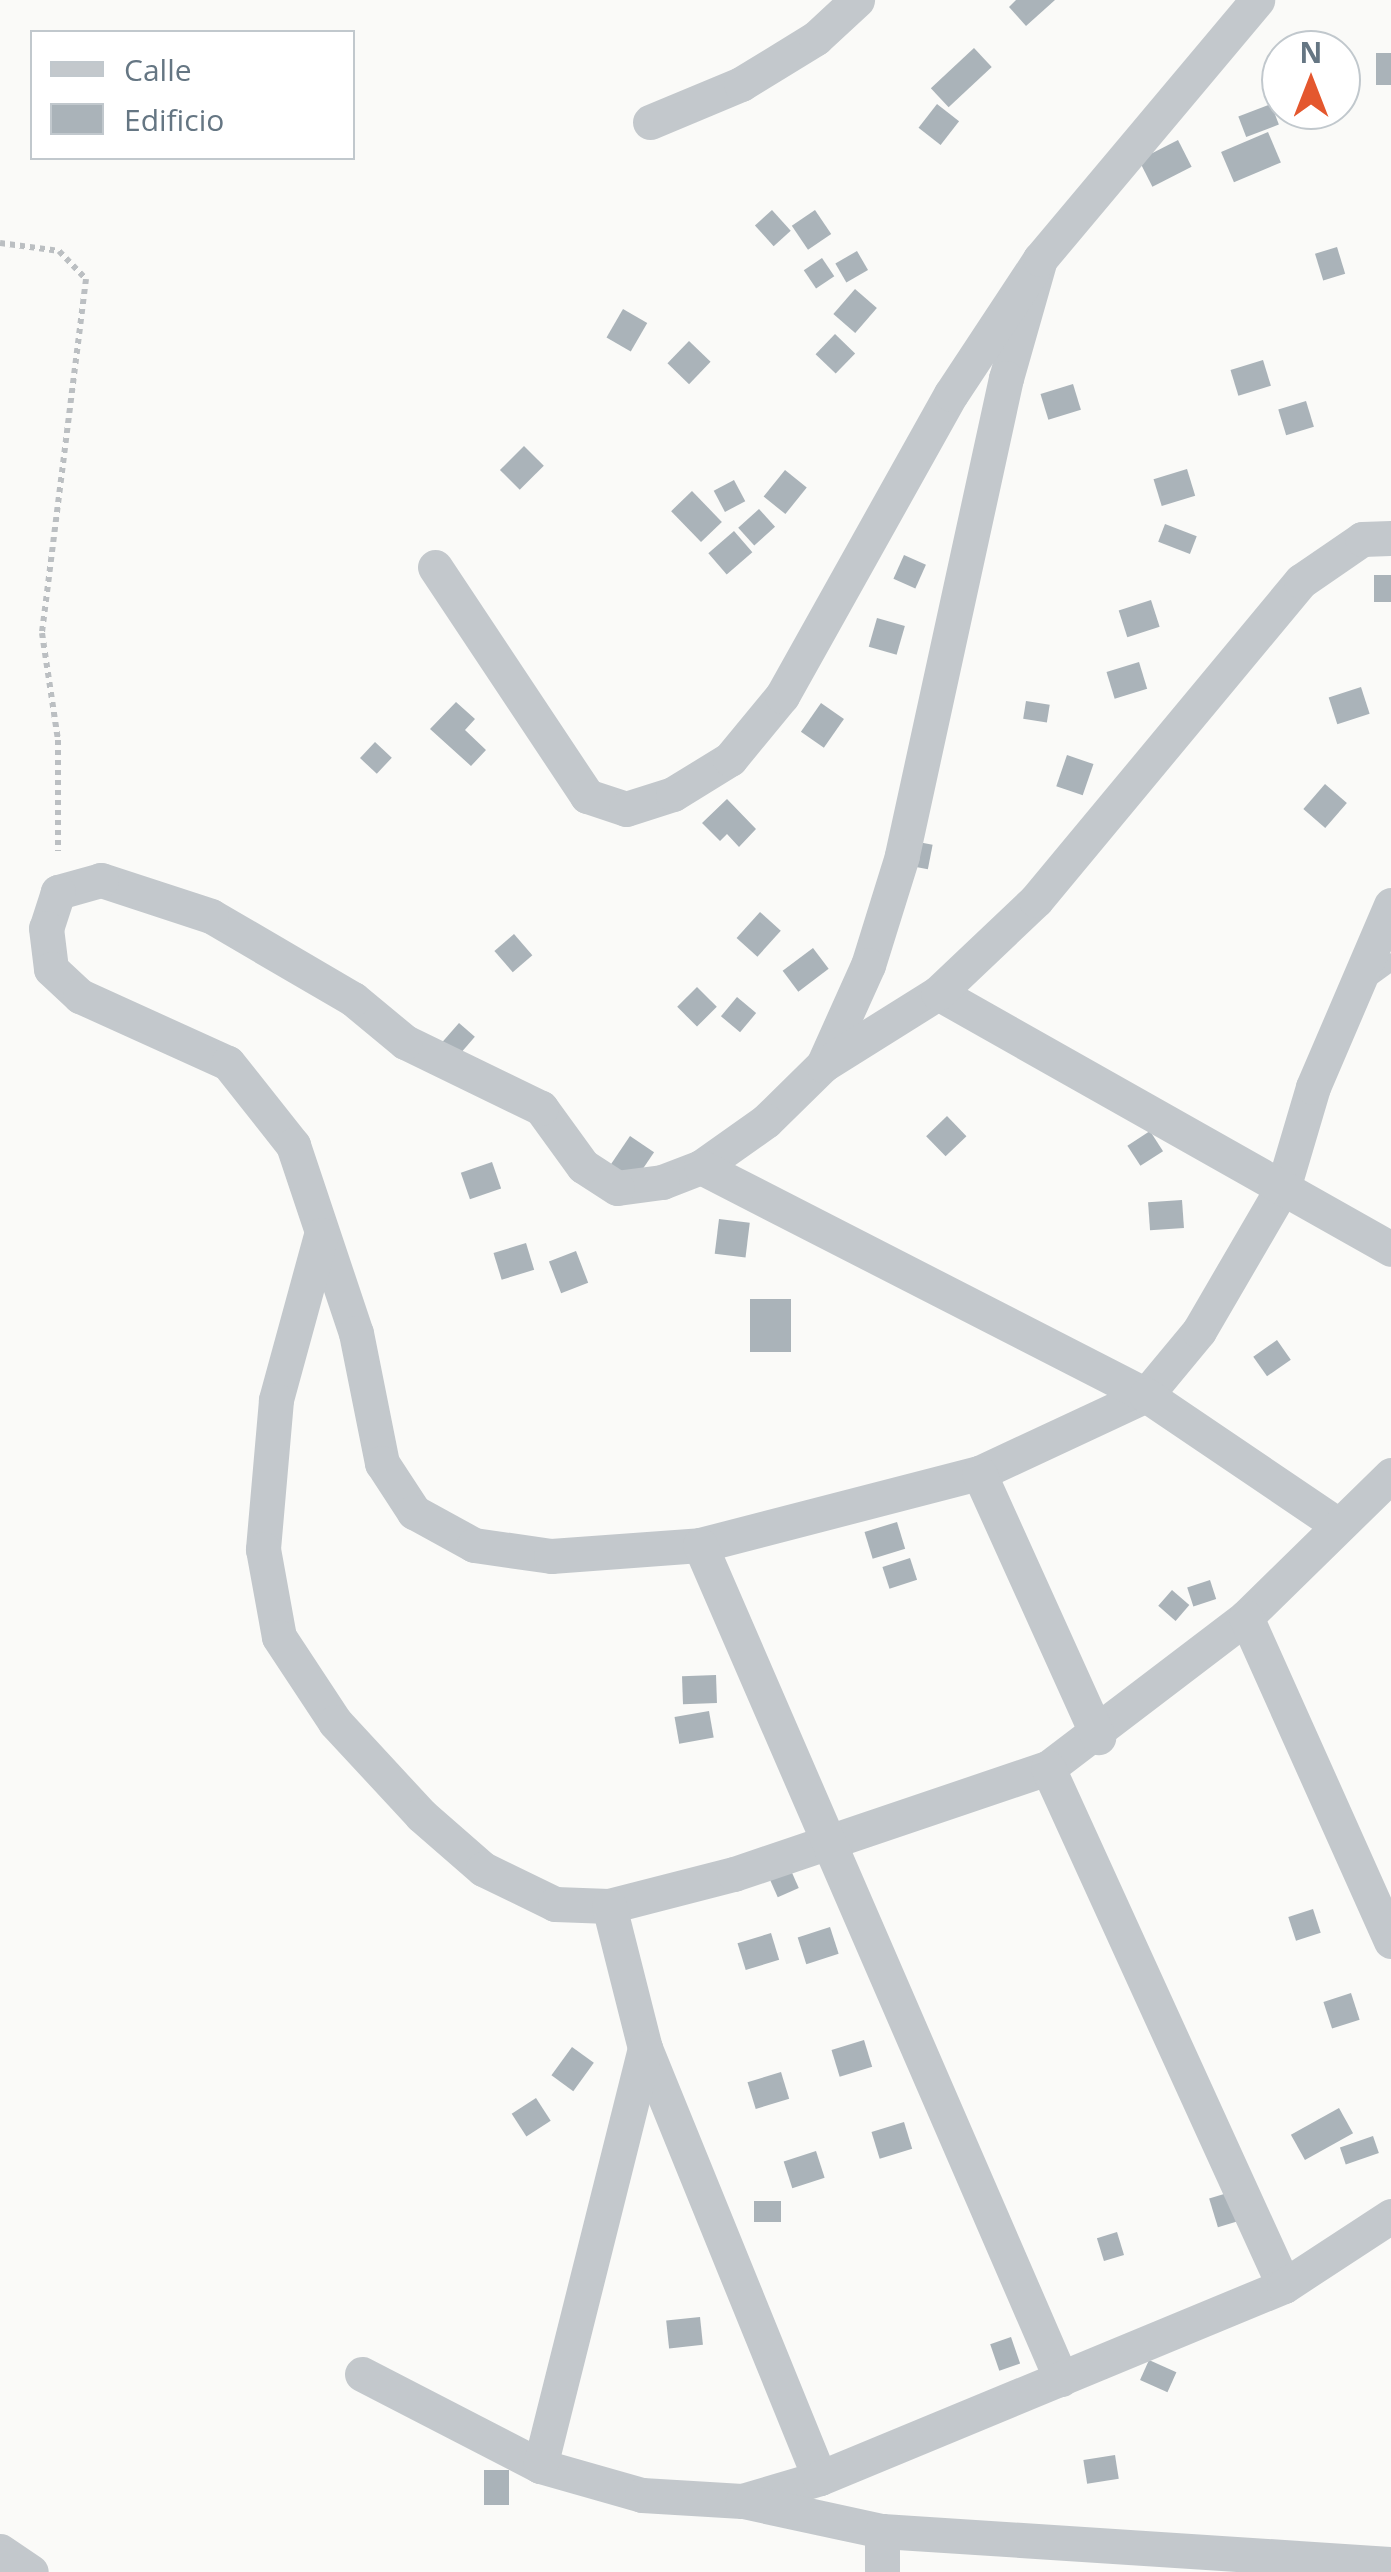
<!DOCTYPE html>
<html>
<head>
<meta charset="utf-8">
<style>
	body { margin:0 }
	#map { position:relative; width:1391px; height:2572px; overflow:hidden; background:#fafaf8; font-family:"Open Sans",sans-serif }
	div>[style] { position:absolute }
	.building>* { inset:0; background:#aab3b9; transform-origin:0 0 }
	.path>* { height:6px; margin-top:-3px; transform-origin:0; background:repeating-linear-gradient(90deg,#bbbfc2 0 5px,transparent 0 10px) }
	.service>* { height:18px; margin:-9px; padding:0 9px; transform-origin:9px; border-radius:9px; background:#c3c8cc }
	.minor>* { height:35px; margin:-17.5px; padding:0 17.5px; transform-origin:17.5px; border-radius:17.5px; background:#c3c8cc }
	span { translate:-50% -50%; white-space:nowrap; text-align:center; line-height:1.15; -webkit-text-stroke:10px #fff; paint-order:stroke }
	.legend { position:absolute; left:30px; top:30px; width:325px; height:130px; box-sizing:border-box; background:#fff; border:2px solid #c1c8cd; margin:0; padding:12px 18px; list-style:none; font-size:30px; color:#657683 }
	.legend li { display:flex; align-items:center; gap:20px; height:50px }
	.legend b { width:50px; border:2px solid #c1c8cd }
	.north { position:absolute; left:1261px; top:30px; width:100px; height:100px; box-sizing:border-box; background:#fff; border:2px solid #c1c8cd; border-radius:50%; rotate:0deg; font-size:28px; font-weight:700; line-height:40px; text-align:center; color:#657683 }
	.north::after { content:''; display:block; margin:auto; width:35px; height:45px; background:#e4572e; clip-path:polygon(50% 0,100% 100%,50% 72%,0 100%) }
</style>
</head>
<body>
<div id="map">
	<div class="building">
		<div style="clip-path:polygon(1016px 0,1055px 0,1026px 26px,1009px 7px)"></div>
		<div style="left:974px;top:48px;width:26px;height:59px;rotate:47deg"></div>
		<div style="left:1391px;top:53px;width:32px;height:15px;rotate:90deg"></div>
		<div style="left:937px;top:104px;width:28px;height:30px;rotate:38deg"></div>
		<div style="left:1271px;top:104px;width:22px;height:35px;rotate:69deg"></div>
		<div style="left:1268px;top:132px;width:33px;height:51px;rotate:67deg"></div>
		<div style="left:1178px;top:140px;width:30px;height:44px;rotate:63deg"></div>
		<div style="left:772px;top:210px;width:28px;height:23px;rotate:48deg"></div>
		<div style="left:815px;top:210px;width:29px;height:28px;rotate:56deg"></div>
		<div style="left:1337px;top:247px;width:28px;height:23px;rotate:73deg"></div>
		<div style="left:857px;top:251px;width:22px;height:25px;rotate:60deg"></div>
		<div style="left:822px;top:258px;width:22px;height:22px;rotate:56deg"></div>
		<div style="left:855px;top:289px;width:29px;height:33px;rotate:41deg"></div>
		<div style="left:623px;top:309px;width:28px;height:33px;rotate:30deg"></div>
		<div style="left:835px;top:334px;width:28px;height:28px;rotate:44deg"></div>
		<div style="left:689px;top:341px;width:30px;height:31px;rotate:44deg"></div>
		<div style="left:1263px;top:360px;width:27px;height:34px;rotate:73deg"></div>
		<div style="left:1073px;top:384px;width:27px;height:34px;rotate:73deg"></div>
		<div style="left:1306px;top:401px;width:27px;height:29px;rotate:73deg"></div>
		<div style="left:524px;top:446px;width:28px;height:34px;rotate:45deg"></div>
		<div style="left:1187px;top:469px;width:28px;height:35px;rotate:73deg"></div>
		<div style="left:785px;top:470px;width:28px;height:34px;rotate:39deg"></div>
		<div style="left:734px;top:480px;width:24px;height:23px;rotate:62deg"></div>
		<div style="left:692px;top:491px;width:43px;height:29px;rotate:46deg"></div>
		<div style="left:759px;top:509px;width:24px;height:28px;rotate:48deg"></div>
		<div style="left:1165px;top:524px;width:34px;height:19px;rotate:21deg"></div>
		<div style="left:734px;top:531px;width:28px;height:34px;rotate:49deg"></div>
		<div style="left:904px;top:555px;width:24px;height:26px;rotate:24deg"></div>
		<div style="left:1391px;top:575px;width:27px;height:17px;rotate:90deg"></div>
		<div style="left:1151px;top:600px;width:28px;height:34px;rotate:72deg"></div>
		<div style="left:877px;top:618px;width:29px;height:30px;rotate:16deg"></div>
		<div style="left:1139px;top:662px;width:28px;height:34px;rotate:73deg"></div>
		<div style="left:1361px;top:687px;width:28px;height:34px;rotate:72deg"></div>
		<div style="left:1026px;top:701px;width:24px;height:18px;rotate:9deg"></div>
		<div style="clip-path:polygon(456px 702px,475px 719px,465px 730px,486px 750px,471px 766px,430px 729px)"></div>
		<div style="left:821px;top:703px;width:28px;height:35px;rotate:35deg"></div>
		<div style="left:375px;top:742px;width:23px;height:22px;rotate:43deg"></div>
		<div style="left:1067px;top:755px;width:28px;height:33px;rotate:19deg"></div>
		<div style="left:1325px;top:784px;width:29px;height:33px;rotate:41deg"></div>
		<div style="clip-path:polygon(727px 799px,756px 829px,739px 847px,727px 834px,720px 841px,702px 823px)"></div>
		<div style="left:913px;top:841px;width:20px;height:25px;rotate:11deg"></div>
		<div style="left:760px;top:912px;width:28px;height:35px;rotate:42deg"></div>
		<div style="left:514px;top:934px;width:28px;height:26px;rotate:49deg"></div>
		<div style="left:813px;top:948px;width:26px;height:38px;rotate:53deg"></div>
		<div style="left:697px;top:987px;width:28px;height:28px;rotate:45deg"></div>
		<div style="left:737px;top:997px;width:25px;height:25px;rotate:40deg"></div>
		<div style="left:459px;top:1023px;width:21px;height:26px;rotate:41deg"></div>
		<div style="left:947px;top:1116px;width:28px;height:29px;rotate:46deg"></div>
		<div style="left:1150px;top:1131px;width:24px;height:27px;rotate:57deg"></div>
		<div style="left:630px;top:1136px;width:29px;height:35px;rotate:34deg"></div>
		<div style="left:492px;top:1162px;width:28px;height:33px;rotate:71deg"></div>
		<div style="left:1182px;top:1200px;width:28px;height:34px;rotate:86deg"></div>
		<div style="left:719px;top:1219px;width:31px;height:35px;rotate:7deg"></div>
		<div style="left:526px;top:1243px;width:28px;height:34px;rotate:73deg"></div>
		<div style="left:576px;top:1251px;width:34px;height:29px;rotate:69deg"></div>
		<div style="left:750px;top:1299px;width:41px;height:53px"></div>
		<div style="left:1277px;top:1340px;width:24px;height:29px;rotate:55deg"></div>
		<div style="left:897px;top:1522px;width:28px;height:34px;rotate:73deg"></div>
		<div style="left:910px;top:1558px;width:23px;height:29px;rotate:72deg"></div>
		<div style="left:1210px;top:1580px;width:20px;height:24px;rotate:72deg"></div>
		<div style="left:1172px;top:1590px;width:23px;height:21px;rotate:41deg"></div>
		<div style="left:716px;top:1675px;width:28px;height:34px;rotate:88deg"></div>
		<div style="left:709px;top:1711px;width:27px;height:35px;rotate:80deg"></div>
		<div style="left:789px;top:1866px;width:24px;height:23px;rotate:66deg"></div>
		<div style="left:1313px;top:1909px;width:25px;height:26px;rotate:72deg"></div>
		<div style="left:830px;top:1927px;width:28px;height:34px;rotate:72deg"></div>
		<div style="left:771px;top:1933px;width:28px;height:35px;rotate:73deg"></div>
		<div style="left:1351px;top:1993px;width:28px;height:29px;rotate:72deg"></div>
		<div style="left:864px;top:2040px;width:28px;height:34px;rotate:73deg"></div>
		<div style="left:572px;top:2047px;width:27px;height:35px;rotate:36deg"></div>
		<div style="left:781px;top:2072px;width:28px;height:35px;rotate:73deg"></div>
		<div style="left:536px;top:2098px;width:27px;height:29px;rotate:57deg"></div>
		<div style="left:1339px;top:2108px;width:29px;height:55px;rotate:61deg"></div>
		<div style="left:904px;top:2122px;width:28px;height:34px;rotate:73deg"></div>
		<div style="left:1373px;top:2136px;width:18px;height:35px;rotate:71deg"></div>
		<div style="left:816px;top:2151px;width:28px;height:34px;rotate:72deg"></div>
		<div style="left:1234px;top:2191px;width:30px;height:26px;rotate:73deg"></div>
		<div style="left:781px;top:2201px;width:21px;height:27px;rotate:90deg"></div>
		<div style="left:1117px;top:2232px;width:24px;height:21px;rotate:73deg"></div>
		<div style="left:700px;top:2317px;width:28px;height:34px;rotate:84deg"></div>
		<div style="left:1011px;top:2337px;width:28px;height:22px;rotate:71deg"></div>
		<div style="left:1149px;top:2360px;width:30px;height:22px;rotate:24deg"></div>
		<div style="left:1115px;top:2455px;width:24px;height:32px;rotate:81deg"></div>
		<div style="left:484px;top:2470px;width:25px;height:35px"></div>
	</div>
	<div class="path">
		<div style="left:0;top:243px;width:60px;rotate:7.7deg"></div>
		<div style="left:59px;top:251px;width:39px;rotate:46deg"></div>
		<div style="left:86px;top:279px;width:357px;rotate:97.1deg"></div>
		<div style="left:42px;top:633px;width:108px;rotate:81.5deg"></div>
		<div style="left:58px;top:740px;width:111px;rotate:90deg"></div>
	</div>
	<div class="service">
		<div style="left:1365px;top:981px;width:32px;rotate:-36deg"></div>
	</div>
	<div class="minor">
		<div style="left:650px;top:122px;width:99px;rotate:-22.7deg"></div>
		<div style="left:741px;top:84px;width:88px;rotate:-31.5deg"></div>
		<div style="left:816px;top:38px;width:56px;rotate:-42.8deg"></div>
		<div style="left:1040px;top:259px;width:124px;rotate:105.9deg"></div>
		<div style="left:1006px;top:378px;width:489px;rotate:102.3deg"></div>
		<div style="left:902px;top:856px;width:114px;rotate:107.3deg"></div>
		<div style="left:868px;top:965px;width:110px;rotate:114.2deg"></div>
		<div style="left:823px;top:1065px;width:80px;rotate:135.5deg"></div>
		<div style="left:766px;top:1121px;width:80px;rotate:144.7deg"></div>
		<div style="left:701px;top:1167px;width:42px;rotate:159deg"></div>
		<div style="left:662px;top:1182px;width:45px;rotate:172.4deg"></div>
		<div style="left:617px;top:1188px;width:40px;rotate:-147.1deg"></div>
		<div style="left:583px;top:1166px;width:72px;rotate:-125.9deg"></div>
		<div style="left:541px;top:1108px;width:151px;rotate:-154.1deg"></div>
		<div style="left:405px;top:1042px;width:67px;rotate:-140.4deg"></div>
		<div style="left:353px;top:999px;width:164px;rotate:-149.7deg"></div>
		<div style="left:211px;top:916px;width:116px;rotate:-161.9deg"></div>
		<div style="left:101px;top:880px;width:45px;rotate:164.4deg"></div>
		<div style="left:58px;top:892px;width:38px;rotate:108deg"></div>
		<div style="left:46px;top:928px;width:41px;rotate:83deg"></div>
		<div style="left:51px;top:969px;width:40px;rotate:43deg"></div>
		<div style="left:80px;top:996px;width:162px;rotate:24.4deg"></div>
		<div style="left:228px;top:1063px;width:105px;rotate:51.6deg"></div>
		<div style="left:293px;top:1145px;width:198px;rotate:71.5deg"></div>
		<div style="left:356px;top:1333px;width:133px;rotate:78.7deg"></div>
		<div style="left:382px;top:1463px;width:59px;rotate:56.9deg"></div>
		<div style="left:414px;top:1512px;width:68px;rotate:28.8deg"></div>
		<div style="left:474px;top:1545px;width:78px;rotate:8.1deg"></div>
		<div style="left:551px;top:1556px;width:149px;rotate:-4.2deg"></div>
		<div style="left:700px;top:1545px;width:288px;rotate:-14.5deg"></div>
		<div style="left:979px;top:1473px;width:184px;rotate:-25deg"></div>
		<div style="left:1146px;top:1395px;width:83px;rotate:-50.4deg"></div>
		<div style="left:1199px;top:1331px;width:169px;rotate:-59.8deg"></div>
		<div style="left:1284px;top:1185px;width:102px;rotate:-73.5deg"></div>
		<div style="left:1313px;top:1087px;width:198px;rotate:-66.8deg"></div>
		<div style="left:435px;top:567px;width:275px;rotate:56.4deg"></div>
		<div style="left:587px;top:796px;width:41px;rotate:18.4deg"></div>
		<div style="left:626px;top:809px;width:49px;rotate:-17.7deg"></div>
		<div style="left:673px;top:794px;width:67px;rotate:-31.6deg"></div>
		<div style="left:730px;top:759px;width:82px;rotate:-50.5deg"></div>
		<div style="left:782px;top:696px;width:346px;rotate:-60.8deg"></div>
		<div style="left:951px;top:394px;width:162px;rotate:-56.6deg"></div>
		<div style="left:1040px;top:259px;width:338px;rotate:-50deg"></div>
		<div style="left:938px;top:993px;width:520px;rotate:29.47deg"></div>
		<div style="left:823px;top:1065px;width:136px;rotate:-32.1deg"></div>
		<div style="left:938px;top:993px;width:135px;rotate:-43.5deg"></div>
		<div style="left:1036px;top:900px;width:415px;rotate:-50.3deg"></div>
		<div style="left:1301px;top:581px;width:74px;rotate:-34.5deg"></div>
		<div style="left:1362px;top:539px;width:29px;rotate:-2deg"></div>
		<div style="left:701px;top:1167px;width:500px;rotate:27.13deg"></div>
		<div style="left:1146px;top:1395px;width:232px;rotate:34.1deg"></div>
		<div style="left:321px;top:1235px;width:171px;rotate:105.3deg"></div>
		<div style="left:276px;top:1400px;width:150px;rotate:95deg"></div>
		<div style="left:263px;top:1549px;width:89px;rotate:79.7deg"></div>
		<div style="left:279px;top:1637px;width:102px;rotate:56.6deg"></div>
		<div style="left:335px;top:1722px;width:127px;rotate:47.2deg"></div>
		<div style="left:421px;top:1815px;width:82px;rotate:41.1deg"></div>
		<div style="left:483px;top:1869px;width:80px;rotate:25.9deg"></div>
		<div style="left:555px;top:1904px;width:54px;rotate:2.1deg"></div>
		<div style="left:609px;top:1906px;width:129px;rotate:-14.4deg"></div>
		<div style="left:734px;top:1874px;width:331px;rotate:-18.7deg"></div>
		<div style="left:1048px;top:1768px;width:249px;rotate:-37.3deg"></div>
		<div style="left:1246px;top:1617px;width:203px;rotate:-44.4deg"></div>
		<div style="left:979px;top:1473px;width:290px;rotate:65.7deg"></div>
		<div style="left:700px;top:1545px;width:909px;rotate:66.59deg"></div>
		<div style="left:1246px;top:1617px;width:355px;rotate:65.9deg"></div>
		<div style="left:1048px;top:1768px;width:569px;rotate:65.51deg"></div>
		<div style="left:609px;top:1906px;width:146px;rotate:75.8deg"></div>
		<div style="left:645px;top:2048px;width:464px;rotate:67.9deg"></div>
		<div style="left:362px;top:2374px;width:200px;rotate:27.3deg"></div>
		<div style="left:540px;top:2466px;width:106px;rotate:15.9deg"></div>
		<div style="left:642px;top:2495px;width:100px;rotate:3.4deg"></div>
		<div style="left:742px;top:2501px;width:81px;rotate:-16.4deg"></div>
		<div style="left:820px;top:2478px;width:502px;rotate:-22.48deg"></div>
		<div style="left:1284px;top:2286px;width:128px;rotate:-33.2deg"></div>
		<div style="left:540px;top:2466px;width:431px;rotate:-75.9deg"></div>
		<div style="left:743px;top:2501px;width:142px;rotate:12.2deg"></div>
		<div style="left:882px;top:2531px;width:510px;rotate:3.71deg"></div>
		<div style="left:0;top:2551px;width:37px;rotate:34deg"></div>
		<div style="left:882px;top:2572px;width:41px;rotate:-90deg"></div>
	</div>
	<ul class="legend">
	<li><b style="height:12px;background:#c3c8cc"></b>Calle</li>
	<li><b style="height:28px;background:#aab3b9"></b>Edificio</li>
	</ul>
	<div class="north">N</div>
</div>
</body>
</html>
